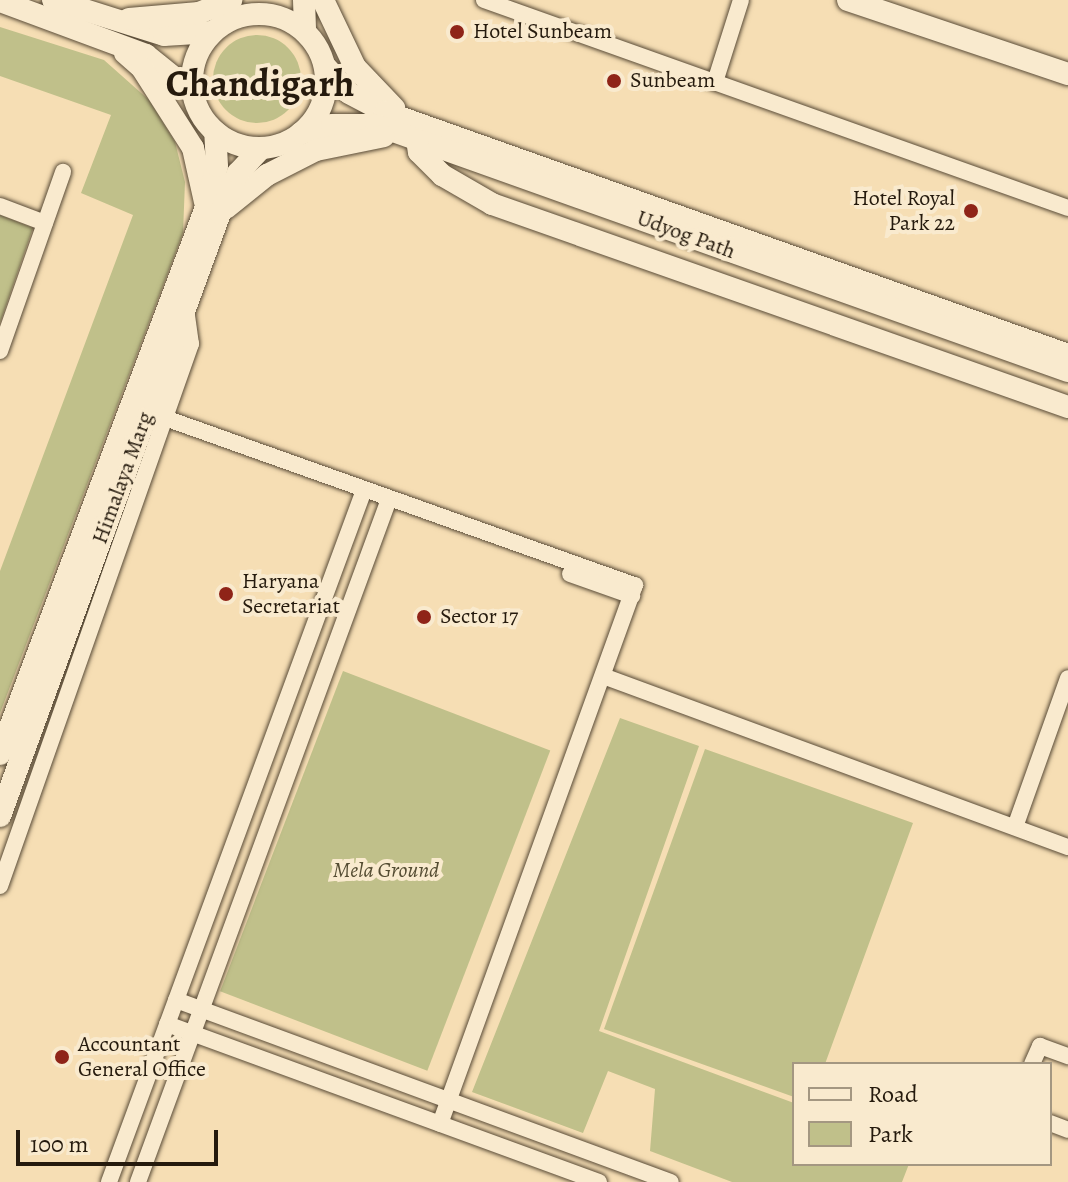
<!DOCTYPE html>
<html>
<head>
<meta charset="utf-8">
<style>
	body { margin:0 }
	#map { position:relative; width:1068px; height:1182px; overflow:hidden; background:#f6deb4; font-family:Alegreya,serif }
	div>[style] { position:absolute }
	.green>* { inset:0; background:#c0c08a; transform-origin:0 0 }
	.round { border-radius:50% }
	.roads { filter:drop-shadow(0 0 2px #594b37) drop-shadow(0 0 2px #594b37) }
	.street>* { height:16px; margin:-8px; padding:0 8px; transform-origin:8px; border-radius:8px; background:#f9eace }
	.secondary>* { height:22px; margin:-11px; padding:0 11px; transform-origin:11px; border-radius:11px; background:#f9eace }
	.secondary>.ring { margin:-11px; padding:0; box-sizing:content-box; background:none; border:22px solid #f9eace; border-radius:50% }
	.dots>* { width:22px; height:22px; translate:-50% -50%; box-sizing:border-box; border:4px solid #f9eace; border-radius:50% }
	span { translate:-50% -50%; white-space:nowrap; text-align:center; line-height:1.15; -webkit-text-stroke:8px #f9eace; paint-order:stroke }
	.poi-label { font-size:22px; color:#251a0d }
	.left { translate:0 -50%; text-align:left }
	.right { translate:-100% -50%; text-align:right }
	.street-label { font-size:22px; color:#251a0d }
	.park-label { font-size:22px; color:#544c32; font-style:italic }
	.town-label { font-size:38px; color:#251a0d; font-weight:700 }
	.legend { position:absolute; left:792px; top:1062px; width:260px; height:104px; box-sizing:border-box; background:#f9eace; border:2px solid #a49781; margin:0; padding:10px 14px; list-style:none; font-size:24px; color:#251a0d }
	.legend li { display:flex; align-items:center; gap:16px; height:40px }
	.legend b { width:40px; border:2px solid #a49781 }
	.scale { position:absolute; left:16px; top:1130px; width:202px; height:36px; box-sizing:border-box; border:4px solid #251a0d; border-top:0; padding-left:10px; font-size:24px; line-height:28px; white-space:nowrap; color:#251a0d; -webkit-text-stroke:6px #f9eace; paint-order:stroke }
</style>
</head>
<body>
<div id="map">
	<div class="green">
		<div style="clip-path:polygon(0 27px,104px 60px,149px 100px,175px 142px,185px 182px,183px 233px,0 713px,0 571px,133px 215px,81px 193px,111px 115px,0 76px)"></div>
		<div class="round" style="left:213px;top:35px;width:88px;height:88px"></div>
		<div style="clip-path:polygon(0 215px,33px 228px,0 323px)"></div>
		<div style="left:343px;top:671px;width:222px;height:343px;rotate:21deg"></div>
		<div style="clip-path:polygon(620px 718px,699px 746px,599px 1031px,794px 1103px,794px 1164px,909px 1164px,902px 1182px,732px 1182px,650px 1151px,655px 1089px,608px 1071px,583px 1133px,472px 1092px)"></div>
		<div style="clip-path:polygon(705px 749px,913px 823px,825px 1064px,794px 1064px,794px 1097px,604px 1029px)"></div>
	</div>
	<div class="roads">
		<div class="street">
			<div style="left:484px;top:0;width:620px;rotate:19.6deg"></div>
			<div style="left:715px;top:82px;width:86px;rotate:-72.4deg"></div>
			<div style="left:0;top:206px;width:48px;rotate:20.7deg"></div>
			<div style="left:0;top:351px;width:190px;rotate:-70.6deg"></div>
			<div style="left:165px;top:418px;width:499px;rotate:19.6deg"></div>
			<div style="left:635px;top:585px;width:573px;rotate:109.89deg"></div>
			<div style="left:570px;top:574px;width:66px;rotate:19.5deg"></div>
			<div style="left:603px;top:676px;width:495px;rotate:20.2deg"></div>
			<div style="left:1015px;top:827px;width:158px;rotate:-70.4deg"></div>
			<div style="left:0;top:886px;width:575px;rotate:-70.59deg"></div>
			<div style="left:191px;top:344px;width:35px;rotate:-98deg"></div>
			<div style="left:176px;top:1000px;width:527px;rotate:20.19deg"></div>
			<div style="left:167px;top:1024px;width:460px;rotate:20.1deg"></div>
			<div style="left:1032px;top:1064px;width:20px;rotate:-66deg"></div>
			<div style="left:1040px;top:1046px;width:30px;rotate:20deg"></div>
			<div style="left:1050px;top:1123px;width:19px;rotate:21deg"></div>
			<div style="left:109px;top:1182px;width:737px;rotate:-69.77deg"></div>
			<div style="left:138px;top:1182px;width:728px;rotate:-69.82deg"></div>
		</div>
		<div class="secondary">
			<div style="left:53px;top:0;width:116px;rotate:17.5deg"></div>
			<div style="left:164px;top:35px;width:48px;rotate:-3.6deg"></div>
			<div style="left:304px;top:0;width:32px;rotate:88deg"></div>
			<div style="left:323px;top:0;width:74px;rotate:64.5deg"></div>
			<div style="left:355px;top:67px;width:57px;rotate:46.4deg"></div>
			<div style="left:848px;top:0;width:232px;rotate:18.6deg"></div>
			<div style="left:0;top:1px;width:156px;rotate:20.3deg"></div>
			<div style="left:146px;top:55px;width:59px;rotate:38.8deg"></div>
			<div class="ring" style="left:192px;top:14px;width:112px;height:112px"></div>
			<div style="left:129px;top:19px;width:70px;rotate:-4.9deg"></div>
			<div style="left:199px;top:13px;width:35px;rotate:-22deg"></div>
			<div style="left:125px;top:53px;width:23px;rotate:41deg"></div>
			<div style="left:142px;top:68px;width:95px;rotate:57.5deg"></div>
			<div style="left:193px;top:148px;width:55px;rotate:77.5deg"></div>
			<div style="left:325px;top:66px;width:36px;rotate:48deg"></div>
			<div style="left:349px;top:93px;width:41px;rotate:27.8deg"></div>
			<div style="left:385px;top:112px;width:725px;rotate:19.58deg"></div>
			<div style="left:301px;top:133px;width:32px;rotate:-14deg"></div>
			<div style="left:332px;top:125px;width:44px"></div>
			<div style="left:376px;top:125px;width:734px;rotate:19.57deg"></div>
			<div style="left:417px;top:140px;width:12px;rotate:81deg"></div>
			<div style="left:419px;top:152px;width:33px;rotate:45deg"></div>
			<div style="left:442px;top:175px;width:58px;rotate:30.1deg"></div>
			<div style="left:492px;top:204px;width:611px;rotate:19.41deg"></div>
			<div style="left:226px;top:208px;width:53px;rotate:-38.8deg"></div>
			<div style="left:267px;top:175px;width:55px;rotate:-27deg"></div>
			<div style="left:316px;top:150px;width:69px;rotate:-11.6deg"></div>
			<div style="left:0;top:754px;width:585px;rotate:-69.36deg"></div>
			<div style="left:206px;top:207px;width:42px;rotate:-75deg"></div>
			<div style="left:217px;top:166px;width:34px;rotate:-93deg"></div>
			<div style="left:0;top:816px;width:642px;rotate:-69.96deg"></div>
			<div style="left:220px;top:213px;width:44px;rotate:-65.8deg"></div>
			<div style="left:238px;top:173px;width:34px;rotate:-47deg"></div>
		</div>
	</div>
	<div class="dots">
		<div style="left:457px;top:32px;background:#8f2418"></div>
		<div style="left:614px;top:81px;background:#8f2418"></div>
		<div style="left:971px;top:211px;background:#8f2418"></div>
		<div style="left:226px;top:594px;background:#8f2418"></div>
		<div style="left:424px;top:617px;background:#8f2418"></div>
		<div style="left:62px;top:1057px;background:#8f2418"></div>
	</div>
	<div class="poi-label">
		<span class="left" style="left:473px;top:32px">Hotel Sunbeam</span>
		<span class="left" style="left:630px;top:81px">Sunbeam</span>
		<span class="right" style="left:955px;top:211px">Hotel Royal<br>Park 22</span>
		<span class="left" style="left:242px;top:594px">Haryana<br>Secretariat</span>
		<span class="left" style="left:440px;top:617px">Sector 17</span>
		<span class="left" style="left:78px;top:1057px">Accountant<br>General Office</span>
	</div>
	<div class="street-label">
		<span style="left:686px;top:235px;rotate:20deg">Udyog Path</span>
		<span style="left:123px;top:478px;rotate:-70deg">Himalaya Marg</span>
	</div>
	<div class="park-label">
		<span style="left:386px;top:871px">Mela Ground</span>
	</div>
	<div class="town-label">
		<span style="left:260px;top:84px">Chandigarh</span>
	</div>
	<ul class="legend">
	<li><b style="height:10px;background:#f9eace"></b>Road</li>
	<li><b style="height:22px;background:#c0c08a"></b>Park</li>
	</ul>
	<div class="scale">100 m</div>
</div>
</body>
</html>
